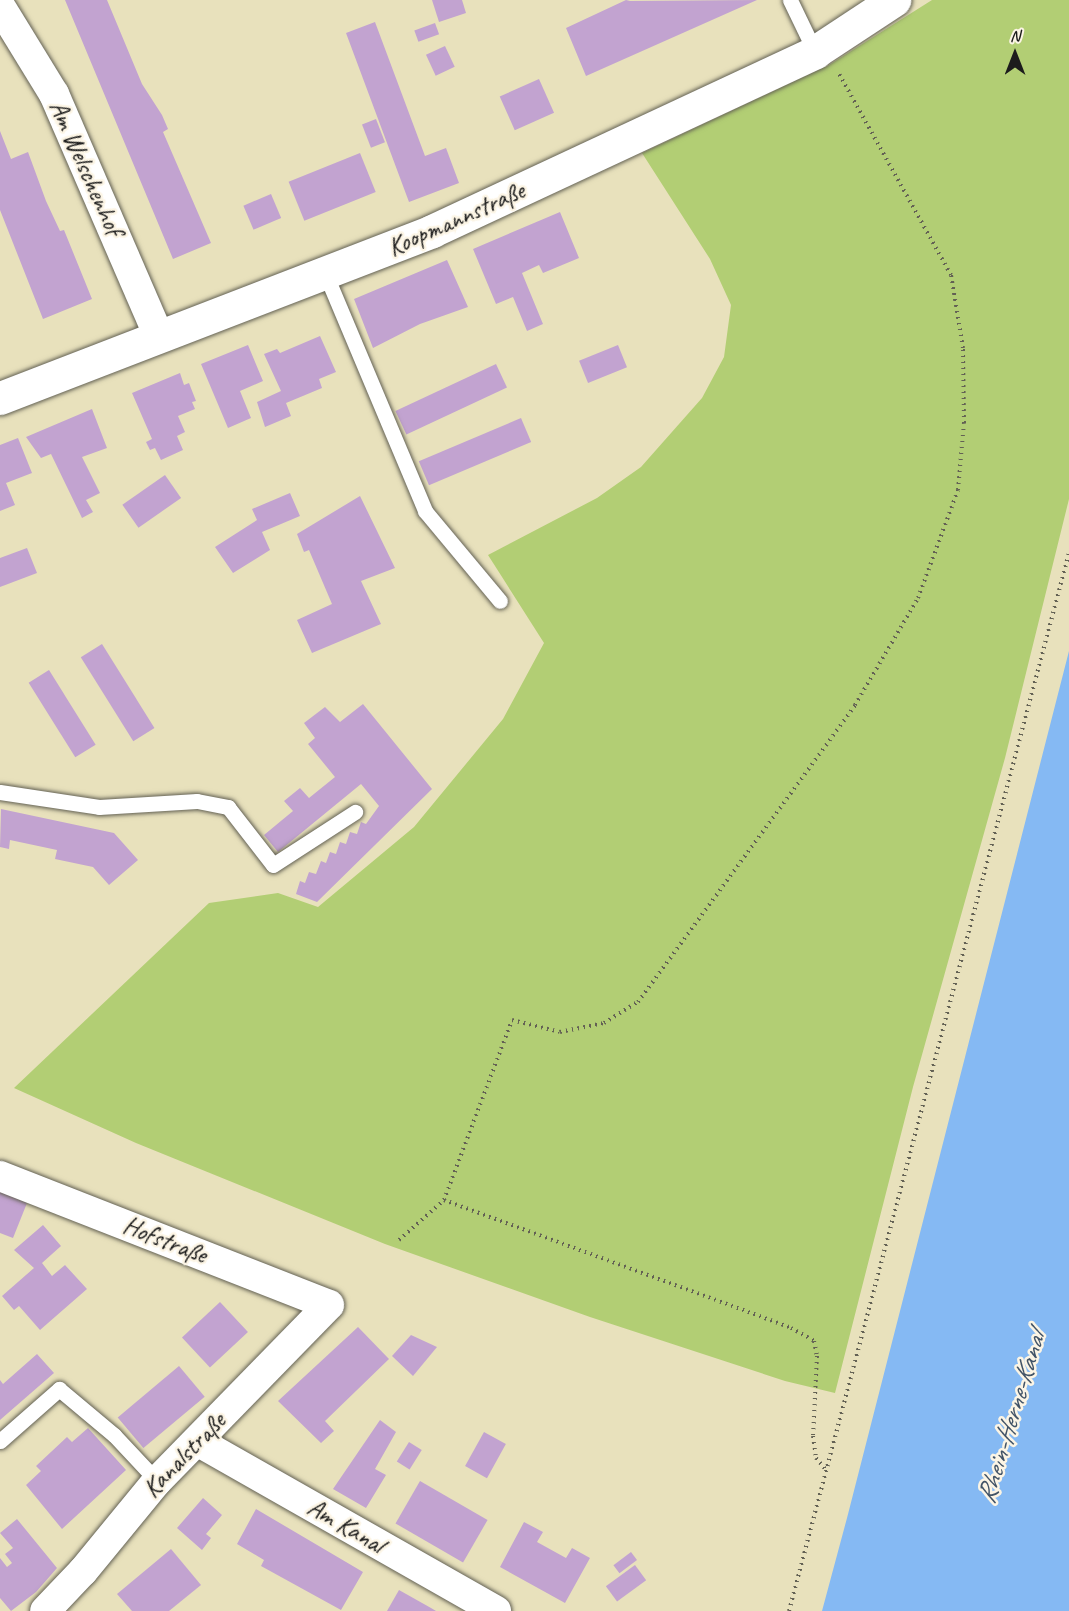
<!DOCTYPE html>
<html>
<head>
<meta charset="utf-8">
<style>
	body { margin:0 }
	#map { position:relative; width:1069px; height:1611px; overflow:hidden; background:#e8e1bc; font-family:Caveat,sans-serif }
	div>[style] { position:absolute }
	.green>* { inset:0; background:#b2ce74 }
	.water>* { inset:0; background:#85b9f3 }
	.building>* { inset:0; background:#c2a3d0; transform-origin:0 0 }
	.path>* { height:4px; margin-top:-2px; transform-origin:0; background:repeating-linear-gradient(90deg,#636154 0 1.5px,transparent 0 6px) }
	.roads { filter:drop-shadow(0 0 2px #636154) drop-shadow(0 0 2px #636154) }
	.service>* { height:15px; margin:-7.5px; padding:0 7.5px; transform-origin:7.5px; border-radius:7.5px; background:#fff }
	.minor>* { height:30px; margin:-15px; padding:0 15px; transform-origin:15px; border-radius:15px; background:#fff }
	.tertiary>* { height:33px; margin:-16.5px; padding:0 16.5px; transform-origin:16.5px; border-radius:16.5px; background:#fff }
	span { translate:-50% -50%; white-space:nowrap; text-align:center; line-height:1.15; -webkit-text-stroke:5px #fcf5e5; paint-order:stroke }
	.street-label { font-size:26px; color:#1c1c1c }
	.water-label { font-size:27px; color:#415367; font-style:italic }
	.north { position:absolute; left:985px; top:24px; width:60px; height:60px; -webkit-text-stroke:4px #fcf5e5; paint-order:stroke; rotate:0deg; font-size:16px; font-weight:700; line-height:24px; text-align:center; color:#1c1c1c }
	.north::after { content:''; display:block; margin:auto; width:21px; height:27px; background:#1c1c1c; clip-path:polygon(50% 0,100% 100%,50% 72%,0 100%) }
</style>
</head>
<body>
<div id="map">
	<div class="green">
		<div style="clip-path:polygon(932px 0,1069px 0,1069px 499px,1005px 758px,913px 1087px,835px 1393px,785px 1381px,590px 1317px,385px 1244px,136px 1143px,14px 1088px,209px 903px,278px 893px,318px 907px,414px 827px,503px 719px,544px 643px,488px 555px,597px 498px,641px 467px,702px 398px,724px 357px,731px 305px,710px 259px,642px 153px,829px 65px)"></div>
	</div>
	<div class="water">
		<div style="clip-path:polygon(1069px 651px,1069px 1611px,822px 1611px,847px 1518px)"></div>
	</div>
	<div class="building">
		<div style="clip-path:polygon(65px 0,107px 0,142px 84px,162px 115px,168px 129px,163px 132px,211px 243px,173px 259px)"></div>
		<div style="clip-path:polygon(432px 0,462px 0,466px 13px,439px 22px)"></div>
		<div style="clip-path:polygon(626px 0,630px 1px,757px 0,586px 76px,566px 28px)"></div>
		<div style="clip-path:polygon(375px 22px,425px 156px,446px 148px,459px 183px,409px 202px,346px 33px)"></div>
		<div style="left:435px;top:23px;width:12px;height:22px;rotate:70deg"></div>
		<div style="left:445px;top:46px;width:23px;height:21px;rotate:65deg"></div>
		<div style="left:539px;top:79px;width:37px;height:43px;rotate:66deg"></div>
		<div style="left:376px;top:119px;width:25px;height:15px;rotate:69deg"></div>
		<div style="clip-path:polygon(0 131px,11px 159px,28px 152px,46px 201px,60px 231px,64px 230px,92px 299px,43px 319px,0 210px)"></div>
		<div style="left:360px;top:153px;width:42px;height:77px;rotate:68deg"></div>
		<div style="left:271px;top:194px;width:26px;height:30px;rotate:67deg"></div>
		<div style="clip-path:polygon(560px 212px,579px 258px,543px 273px,539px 265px,522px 273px,543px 324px,527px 331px,513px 297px,496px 304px,473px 249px)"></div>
		<div style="clip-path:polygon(447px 260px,468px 307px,420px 324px,373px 348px,354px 299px)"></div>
		<div style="clip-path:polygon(320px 336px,336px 372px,319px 379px,322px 388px,286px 403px,291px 416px,265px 427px,257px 402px,281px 391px,264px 354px,277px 349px,280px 353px)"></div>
		<div style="clip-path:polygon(248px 345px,263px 381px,240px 391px,251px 418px,228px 428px,201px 364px)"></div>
		<div style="left:618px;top:345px;width:24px;height:42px;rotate:68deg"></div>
		<div style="left:496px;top:364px;width:26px;height:111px;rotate:65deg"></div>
		<div style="clip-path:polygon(180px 373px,184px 385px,189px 383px,196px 401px,192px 402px,195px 409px,178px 416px,185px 432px,177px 436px,183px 450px,161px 460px,155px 448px,150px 450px,146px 442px,152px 439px,132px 393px)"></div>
		<div style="clip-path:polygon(92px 409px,107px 448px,82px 457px,100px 493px,86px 500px,93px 512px,82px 518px,51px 454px,41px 458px,26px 437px)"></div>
		<div style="left:521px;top:418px;width:26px;height:111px;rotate:67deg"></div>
		<div style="clip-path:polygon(18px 438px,32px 473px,6px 483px,15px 505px,0 511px,0 445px)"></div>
		<div style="left:165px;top:475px;width:28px;height:52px;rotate:55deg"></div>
		<div style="clip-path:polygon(290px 493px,300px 516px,262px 532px,270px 550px,233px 573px,215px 547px,257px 520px,252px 509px)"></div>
		<div style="clip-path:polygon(360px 496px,395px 568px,361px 581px,381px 624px,312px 653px,297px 620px,332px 604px,309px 550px,304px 552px,297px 534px)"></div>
		<div style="clip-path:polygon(27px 548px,37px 573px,0 587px,0 558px)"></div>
		<div style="left:102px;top:644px;width:99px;height:25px;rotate:58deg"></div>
		<div style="left:49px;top:670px;width:88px;height:24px;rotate:58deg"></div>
		<div style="clip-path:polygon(363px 704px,432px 789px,317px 902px,296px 894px,300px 881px,305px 883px,309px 872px,316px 874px,321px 861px,326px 863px,330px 852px,336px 854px,340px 842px,346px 844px,350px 832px,357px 834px,361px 822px,366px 824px,379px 806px,361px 784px,278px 852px,264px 835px,293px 811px,284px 801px,300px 788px,309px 798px,335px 777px,308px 744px,315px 738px,304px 723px,325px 707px,340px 722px)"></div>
		<div style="clip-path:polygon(1px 809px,114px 833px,138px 860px,109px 885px,93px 867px,55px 859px,57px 850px,10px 840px,9px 849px,0 847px)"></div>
		<div style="clip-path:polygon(0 1191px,27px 1203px,13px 1238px,0 1233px)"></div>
		<div style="clip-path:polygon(43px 1225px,61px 1246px,42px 1263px,52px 1276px,65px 1265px,87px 1289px,40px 1330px,19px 1306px,14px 1310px,2px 1296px,34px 1268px,14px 1250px)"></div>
		<div style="left:220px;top:1302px;width:41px;height:52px;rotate:47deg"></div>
		<div style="clip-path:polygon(358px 1327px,389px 1359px,325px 1421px,334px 1431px,321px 1443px,278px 1401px)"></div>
		<div style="clip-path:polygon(411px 1335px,437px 1347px,413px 1376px,392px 1356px)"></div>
		<div style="clip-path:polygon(37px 1354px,54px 1373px,0 1420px,0 1380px,3px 1384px)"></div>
		<div style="left:179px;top:1366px;width:40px;height:80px;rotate:50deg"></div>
		<div style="clip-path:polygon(380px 1420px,396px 1432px,375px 1469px,386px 1475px,366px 1508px,333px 1489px)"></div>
		<div style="clip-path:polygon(88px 1428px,126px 1470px,62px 1529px,26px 1485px,41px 1471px,36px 1466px,67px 1437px,72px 1442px)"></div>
		<div style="left:484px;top:1432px;width:25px;height:39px;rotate:29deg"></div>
		<div style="left:409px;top:1442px;width:15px;height:23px;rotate:32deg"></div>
		<div style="left:420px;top:1481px;width:78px;height:49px;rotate:30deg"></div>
		<div style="clip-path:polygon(203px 1498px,222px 1515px,206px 1534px,211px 1538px,202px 1550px,177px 1528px)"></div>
		<div style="clip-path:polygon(256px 1509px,363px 1572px,341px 1610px,261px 1566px,264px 1560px,237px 1544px)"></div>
		<div style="clip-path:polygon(17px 1519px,57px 1568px,36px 1592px,11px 1611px,0 1598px,0 1558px,7px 1567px,12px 1563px,5px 1554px,13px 1548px,0 1533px)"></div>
		<div style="clip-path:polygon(524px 1522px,543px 1532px,537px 1542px,566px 1558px,572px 1548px,590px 1558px,565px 1603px,500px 1567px)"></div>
		<div style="clip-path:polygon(171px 1549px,201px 1585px,169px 1611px,132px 1611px,117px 1594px)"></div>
		<div style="left:631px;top:1552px;width:10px;height:22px;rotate:53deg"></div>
		<div style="left:635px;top:1565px;width:19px;height:36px;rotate:54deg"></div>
		<div style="clip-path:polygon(399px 1590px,431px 1608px,436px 1611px,387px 1611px)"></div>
	</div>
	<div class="path">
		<div style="left:444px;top:1200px;width:370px;rotate:20.2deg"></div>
		<div style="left:791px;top:1328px;width:26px;rotate:29deg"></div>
		<div style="left:814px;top:1341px;width:15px;rotate:79deg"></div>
		<div style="left:817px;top:1356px;width:80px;rotate:92.9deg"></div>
		<div style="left:813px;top:1436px;width:22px;rotate:82deg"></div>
		<div style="left:816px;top:1458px;width:17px;rotate:50deg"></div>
		<div style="left:399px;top:1240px;width:60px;rotate:-41.6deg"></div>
		<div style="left:444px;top:1200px;width:192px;rotate:-69.3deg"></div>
		<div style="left:512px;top:1020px;width:49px;rotate:14deg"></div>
		<div style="left:560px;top:1032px;width:45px;rotate:-11.6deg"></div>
		<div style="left:604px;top:1023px;width:40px;rotate:-32deg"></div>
		<div style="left:638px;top:1002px;width:368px;rotate:-53.8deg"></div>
		<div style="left:855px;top:705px;width:124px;rotate:-59.5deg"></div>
		<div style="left:918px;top:598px;width:115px;rotate:-69.7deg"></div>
		<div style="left:958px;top:490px;width:67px;rotate:-84.9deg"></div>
		<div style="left:964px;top:423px;width:75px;rotate:-90.8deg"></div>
		<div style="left:963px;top:348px;width:74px;rotate:-99.3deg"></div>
		<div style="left:951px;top:275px;width:230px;rotate:-119.1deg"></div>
		<div style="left:789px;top:1611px;width:1094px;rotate:-75.18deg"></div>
	</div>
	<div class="roads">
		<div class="service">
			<div style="left:790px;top:0;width:58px;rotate:64.3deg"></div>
			<div style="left:326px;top:275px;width:256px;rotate:67.2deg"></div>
			<div style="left:425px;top:511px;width:117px;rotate:50.2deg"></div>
			<div style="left:0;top:792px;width:100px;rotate:8.6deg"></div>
			<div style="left:99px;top:807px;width:98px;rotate:-3.5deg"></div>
			<div style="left:197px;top:801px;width:32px;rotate:11deg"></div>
			<div style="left:228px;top:807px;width:73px;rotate:52.2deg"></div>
			<div style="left:273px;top:865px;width:98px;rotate:-32.9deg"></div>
			<div style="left:0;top:1441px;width:79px;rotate:-41.4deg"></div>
			<div style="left:59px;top:1389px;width:72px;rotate:39.9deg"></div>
			<div style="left:114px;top:1435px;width:63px;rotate:46.9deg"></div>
		</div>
		<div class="minor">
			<div style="left:0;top:6px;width:103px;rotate:58.5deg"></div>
			<div style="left:54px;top:94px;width:265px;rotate:66.6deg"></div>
			<div style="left:0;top:1176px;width:353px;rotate:21.4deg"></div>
			<div style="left:329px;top:1305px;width:246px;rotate:134.3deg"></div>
			<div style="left:157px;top:1481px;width:117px;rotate:129.4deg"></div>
			<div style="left:83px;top:1571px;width:55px;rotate:133.5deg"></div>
			<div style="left:197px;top:1441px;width:344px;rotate:29.6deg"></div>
		</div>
		<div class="tertiary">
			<div style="left:0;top:398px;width:463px;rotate:-21.1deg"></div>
			<div style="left:432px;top:231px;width:423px;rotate:-25deg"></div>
			<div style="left:815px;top:52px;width:95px;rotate:-33.4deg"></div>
		</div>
	</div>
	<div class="street-label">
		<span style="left:86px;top:168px;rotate:66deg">Am Welschenhof</span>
		<span style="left:456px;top:219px;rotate:-24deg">Koopmannstraße</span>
		<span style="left:165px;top:1240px;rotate:21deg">Hofstraße</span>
		<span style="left:184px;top:1455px;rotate:-46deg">Kanalstraße</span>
		<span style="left:346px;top:1526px;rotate:30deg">Am Kanal</span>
	</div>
	<div class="water-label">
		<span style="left:1011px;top:1418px;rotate:-73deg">Rhein-Herne-Kanal</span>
	</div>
	<div class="north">N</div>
</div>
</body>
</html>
